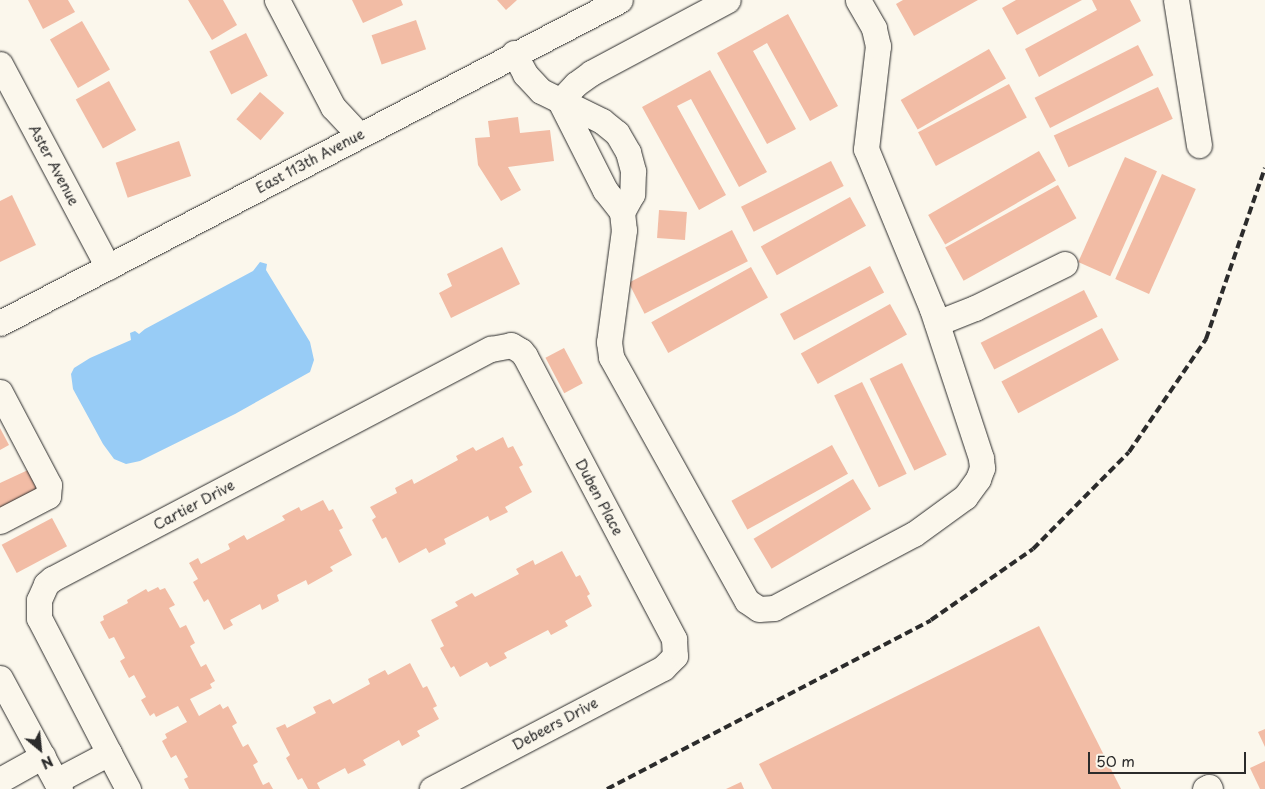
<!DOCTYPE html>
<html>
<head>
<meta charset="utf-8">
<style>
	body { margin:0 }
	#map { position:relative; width:1265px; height:789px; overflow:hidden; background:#fbf7ec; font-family:"Playpen Sans",sans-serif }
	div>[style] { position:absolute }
	.water>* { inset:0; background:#98ccf6 }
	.building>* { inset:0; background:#f2bca5; transform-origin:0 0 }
	.roads { filter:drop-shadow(0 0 1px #2b2b2b) drop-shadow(0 0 1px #2b2b2b) }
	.minor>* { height:25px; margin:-12.5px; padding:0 12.5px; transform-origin:12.5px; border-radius:12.5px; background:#fbf7ec }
	.rail>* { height:4px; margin-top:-2px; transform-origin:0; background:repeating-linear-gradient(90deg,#2b2b2b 0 8px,transparent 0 12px) }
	span { translate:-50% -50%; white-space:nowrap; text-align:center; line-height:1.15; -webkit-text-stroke:5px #fbf7ec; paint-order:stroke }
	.street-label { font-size:14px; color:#2b2b2b }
	.north { position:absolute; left:15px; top:724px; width:50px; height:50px; -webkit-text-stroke:4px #fbf7ec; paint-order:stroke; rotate:152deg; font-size:14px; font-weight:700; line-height:20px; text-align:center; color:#2b2b2b }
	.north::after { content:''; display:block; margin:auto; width:18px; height:22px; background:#2b2b2b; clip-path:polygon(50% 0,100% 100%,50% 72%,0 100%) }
	.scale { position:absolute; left:1088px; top:752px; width:158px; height:22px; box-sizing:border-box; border:2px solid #2b2b2b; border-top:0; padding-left:6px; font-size:15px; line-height:18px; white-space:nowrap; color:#2b2b2b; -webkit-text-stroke:4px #fbf7ec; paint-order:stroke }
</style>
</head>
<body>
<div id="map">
	<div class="water">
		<div style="clip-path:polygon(260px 262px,267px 264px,266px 270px,310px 342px,314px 360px,310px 372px,235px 414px,140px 461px,126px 464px,114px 459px,103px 444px,73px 389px,71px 374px,74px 368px,90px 358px,131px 340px,130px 333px,135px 331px,139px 334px,145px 329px,253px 271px)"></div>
	</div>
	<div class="building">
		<div style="clip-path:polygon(28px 0,68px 0,75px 12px,43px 29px)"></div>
		<div style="clip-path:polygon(188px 0,223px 0,237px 25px,212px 40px)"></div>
		<div style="clip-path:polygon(352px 0,401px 0,403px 5px,363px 23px)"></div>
		<div style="clip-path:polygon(497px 0,517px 0,506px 10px)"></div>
		<div style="clip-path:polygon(903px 0,978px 0,914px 36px,896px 4px)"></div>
		<div style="clip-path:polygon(1016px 0,1082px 0,1017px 35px,1002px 8px)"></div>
		<div style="clip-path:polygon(1092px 0,1130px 0,1141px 21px,1039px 77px,1025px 49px,1097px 10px)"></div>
		<div style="clip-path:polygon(788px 14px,838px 106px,810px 121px,767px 43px,753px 51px,796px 129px,767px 144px,717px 53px)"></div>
		<div style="left:416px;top:20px;width:31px;height:47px;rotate:71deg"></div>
		<div style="left:82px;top:21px;width:56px;height:37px;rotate:60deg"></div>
		<div style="left:246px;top:33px;width:48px;height:41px;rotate:63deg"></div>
		<div style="left:1138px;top:45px;width:34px;height:116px;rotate:63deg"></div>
		<div style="left:989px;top:49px;width:34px;height:102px;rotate:60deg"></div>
		<div style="clip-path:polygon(710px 70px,767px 172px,739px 187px,691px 99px,677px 106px,726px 195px,699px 210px,642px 107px)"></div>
		<div style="left:109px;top:81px;width:56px;height:38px;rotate:61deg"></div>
		<div style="left:1009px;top:84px;width:38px;height:103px;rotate:62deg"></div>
		<div style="left:1158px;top:87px;width:35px;height:115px;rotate:65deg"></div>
		<div style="left:260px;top:92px;width:32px;height:36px;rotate:41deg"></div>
		<div style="clip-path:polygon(518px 117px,520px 133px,550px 130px,554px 161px,508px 167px,521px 190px,501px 201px,478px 165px,475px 138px,490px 137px,488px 121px)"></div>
		<div style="left:179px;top:141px;width:37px;height:67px;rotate:71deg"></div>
		<div style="left:1039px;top:151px;width:34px;height:128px;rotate:60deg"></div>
		<div style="left:1125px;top:157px;width:35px;height:115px;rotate:24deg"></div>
		<div style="left:831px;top:161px;width:28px;height:101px;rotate:63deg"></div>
		<div style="left:1162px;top:174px;width:37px;height:115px;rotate:24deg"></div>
		<div style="left:1058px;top:185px;width:38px;height:129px;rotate:61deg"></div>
		<div style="clip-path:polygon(12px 195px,36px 245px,0 262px,0 201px)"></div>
		<div style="left:850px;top:197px;width:33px;height:102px;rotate:61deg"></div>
		<div style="left:659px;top:210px;width:28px;height:28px;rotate:4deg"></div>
		<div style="left:732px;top:230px;width:35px;height:116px;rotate:63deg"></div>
		<div style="clip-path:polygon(502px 247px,520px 284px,451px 318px,439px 293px,452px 286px,447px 274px)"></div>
		<div style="left:870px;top:266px;width:30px;height:102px;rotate:62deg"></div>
		<div style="left:751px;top:267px;width:35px;height:114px;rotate:61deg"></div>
		<div style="left:1084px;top:290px;width:30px;height:116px;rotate:63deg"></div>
		<div style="left:890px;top:304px;width:35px;height:102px;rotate:61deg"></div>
		<div style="left:1102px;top:328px;width:36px;height:114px;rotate:62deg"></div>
		<div style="left:564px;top:348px;width:40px;height:21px;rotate:62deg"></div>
		<div style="left:902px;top:363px;width:102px;height:36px;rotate:64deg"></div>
		<div style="left:862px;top:382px;width:102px;height:31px;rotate:64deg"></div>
		<div style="clip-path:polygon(0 428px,9px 445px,0 450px)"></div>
		<div style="clip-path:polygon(503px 437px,508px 448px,513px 446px,523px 465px,519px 467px,532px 492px,505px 507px,508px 512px,490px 521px,488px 516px,444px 539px,446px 544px,429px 553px,426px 548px,399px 563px,386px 537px,382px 539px,372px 520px,376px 517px,370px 507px,397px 493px,395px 488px,412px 479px,414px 484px,458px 460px,456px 456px,473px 447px,476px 451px)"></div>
		<div style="left:832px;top:445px;width:33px;height:115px;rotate:61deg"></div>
		<div style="clip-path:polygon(28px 470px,40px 497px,0 516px,0 483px)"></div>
		<div style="left:853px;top:479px;width:35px;height:116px;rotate:59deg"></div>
		<div style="clip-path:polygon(323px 500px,329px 511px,333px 509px,343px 528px,339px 530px,352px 555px,330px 567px,333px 571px,308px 585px,306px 580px,277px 595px,279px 601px,262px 610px,260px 604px,230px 620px,233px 625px,224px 630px,208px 599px,204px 602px,193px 582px,198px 579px,189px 563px,198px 558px,201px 564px,230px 549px,228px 544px,244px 535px,247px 540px,285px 520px,282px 516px,299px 507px,301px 511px)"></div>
		<div style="left:52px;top:518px;width:32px;height:57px;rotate:62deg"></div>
		<div style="clip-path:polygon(562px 551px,576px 577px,580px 575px,590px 594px,587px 596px,592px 606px,565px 621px,568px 626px,551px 635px,548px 630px,504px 653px,507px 658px,490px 667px,487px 662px,460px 677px,454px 666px,451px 668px,440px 648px,444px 646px,431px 620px,458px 606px,455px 602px,472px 593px,475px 597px,519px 574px,516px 569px,533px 560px,535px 565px)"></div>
		<div style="clip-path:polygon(158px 587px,160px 590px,165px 588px,175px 605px,169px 608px,180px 628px,186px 625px,195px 643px,190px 646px,201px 667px,206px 664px,215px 681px,210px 684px,212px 688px,190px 699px,199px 716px,220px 704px,223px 709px,228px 706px,237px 723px,232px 726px,243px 747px,248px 744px,258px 762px,253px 765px,263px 785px,269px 782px,273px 789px,189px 789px,184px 779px,188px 777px,176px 755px,171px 758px,162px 741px,167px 738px,165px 734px,187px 722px,178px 706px,156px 717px,154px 713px,150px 716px,141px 700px,146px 697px,134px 675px,129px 678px,120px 661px,125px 658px,114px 637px,109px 639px,100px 622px,104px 620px,103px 616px,128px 603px,127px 600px,146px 589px,148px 592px)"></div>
		<div style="clip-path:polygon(1039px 626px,1121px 789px,772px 789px,759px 764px)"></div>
		<div style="clip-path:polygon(410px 663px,423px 688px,427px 686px,437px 706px,433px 708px,439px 719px,417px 731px,420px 736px,402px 746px,399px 740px,363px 760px,366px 765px,348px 774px,345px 768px,317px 783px,320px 789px,308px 789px,302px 778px,298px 780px,286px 758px,290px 755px,276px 728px,285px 724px,287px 728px,316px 713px,313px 707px,330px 699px,333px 704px,370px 684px,368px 679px,385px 670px,388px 675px)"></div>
		<div style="clip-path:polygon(1265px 729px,1265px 747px,1258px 732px)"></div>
		<div style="clip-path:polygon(1265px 761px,1265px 789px,1260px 789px,1250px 768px)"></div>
		<div style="clip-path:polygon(741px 782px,744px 789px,726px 789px)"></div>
	</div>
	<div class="roads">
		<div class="minor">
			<div style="left:277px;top:0;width:121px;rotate:62.4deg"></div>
			<div style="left:333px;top:107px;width:38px;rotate:47deg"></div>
			<div style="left:1176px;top:0;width:147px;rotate:81deg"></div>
			<div style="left:514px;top:53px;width:24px;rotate:62deg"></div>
			<div style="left:525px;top:74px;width:23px;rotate:47deg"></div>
			<div style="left:541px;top:91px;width:68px;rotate:26.2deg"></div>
			<div style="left:602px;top:121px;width:19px;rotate:39deg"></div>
			<div style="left:617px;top:133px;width:22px;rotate:60deg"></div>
			<div style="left:628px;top:152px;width:20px;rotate:75deg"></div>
			<div style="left:633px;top:171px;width:23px;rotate:92deg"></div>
			<div style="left:632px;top:194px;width:21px;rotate:119deg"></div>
			<div style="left:0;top:64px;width:230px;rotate:62deg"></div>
			<div style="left:560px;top:101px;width:100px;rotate:63.2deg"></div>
			<div style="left:605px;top:190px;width:28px;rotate:52deg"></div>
			<div style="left:622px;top:212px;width:18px;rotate:84deg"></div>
			<div style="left:624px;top:230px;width:113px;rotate:97.6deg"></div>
			<div style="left:609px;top:342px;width:15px;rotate:82deg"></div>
			<div style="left:611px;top:357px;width:279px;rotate:60.9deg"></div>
			<div style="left:747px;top:601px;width:14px;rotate:34deg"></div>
			<div style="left:759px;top:609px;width:15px;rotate:-4deg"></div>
			<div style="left:774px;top:608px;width:158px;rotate:-27.9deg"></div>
			<div style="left:914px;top:534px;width:63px;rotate:-36deg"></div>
			<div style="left:965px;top:497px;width:22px;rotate:-54deg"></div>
			<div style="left:978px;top:479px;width:12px;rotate:-70deg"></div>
			<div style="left:982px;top:468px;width:10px;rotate:-96deg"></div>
			<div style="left:981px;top:458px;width:157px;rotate:-108.2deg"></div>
			<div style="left:932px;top:309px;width:173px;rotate:-112.4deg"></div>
			<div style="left:866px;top:149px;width:104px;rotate:-83.4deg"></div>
			<div style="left:878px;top:46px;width:18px;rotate:-103deg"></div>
			<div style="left:874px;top:28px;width:32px;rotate:-120deg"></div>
			<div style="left:560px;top:101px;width:23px;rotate:-47deg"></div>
			<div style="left:576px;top:84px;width:19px;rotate:-36deg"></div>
			<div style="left:591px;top:73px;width:155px;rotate:-28.1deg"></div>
			<div style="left:0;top:323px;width:699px;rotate:-27.52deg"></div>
			<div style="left:937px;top:323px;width:41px;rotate:-21.5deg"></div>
			<div style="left:975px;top:308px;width:100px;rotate:-26.1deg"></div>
			<div style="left:0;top:392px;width:105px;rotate:62.2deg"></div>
			<div style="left:49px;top:485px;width:11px;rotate:95deg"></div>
			<div style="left:48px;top:496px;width:54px;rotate:152.5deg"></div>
			<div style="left:0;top:678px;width:126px;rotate:61.6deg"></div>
			<div style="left:109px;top:753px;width:152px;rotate:-117.4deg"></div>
			<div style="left:39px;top:618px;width:18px;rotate:-90deg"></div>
			<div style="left:39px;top:600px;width:17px;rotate:-66deg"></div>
			<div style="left:46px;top:584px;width:8px;rotate:-40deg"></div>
			<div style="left:52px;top:579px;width:496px;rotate:-27.7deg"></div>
			<div style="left:491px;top:349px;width:20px;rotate:-11deg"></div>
			<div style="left:511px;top:345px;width:12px;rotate:31deg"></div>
			<div style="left:521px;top:351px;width:6px;rotate:51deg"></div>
			<div style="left:525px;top:356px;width:320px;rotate:62.2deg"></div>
			<div style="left:674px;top:639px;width:17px;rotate:87deg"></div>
			<div style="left:675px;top:656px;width:17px;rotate:135deg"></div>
			<div style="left:663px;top:668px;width:261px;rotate:152.4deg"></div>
			<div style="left:0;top:780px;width:49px;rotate:-29.2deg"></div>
			<div style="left:56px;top:781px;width:60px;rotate:-27.8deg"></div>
			<div style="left:109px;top:753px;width:41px;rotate:62.2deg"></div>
			<div style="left:1205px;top:789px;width:4px;rotate:-27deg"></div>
			<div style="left:1209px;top:787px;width:2px;rotate:63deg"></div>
		</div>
	</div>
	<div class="rail">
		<div style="left:607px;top:789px;width:365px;rotate:-27.5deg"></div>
		<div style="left:931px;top:620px;width:124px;rotate:-34.8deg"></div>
		<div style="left:1033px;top:549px;width:136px;rotate:-45.3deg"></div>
		<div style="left:1129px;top:452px;width:137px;rotate:-55.7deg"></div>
		<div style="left:1206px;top:339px;width:181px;rotate:-71deg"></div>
	</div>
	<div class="street-label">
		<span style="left:310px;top:161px;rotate:-28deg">East 113th Avenue</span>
		<span style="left:54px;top:165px;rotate:62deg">Aster Avenue</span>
		<span style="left:599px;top:497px;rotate:62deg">Duben Place</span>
		<span style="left:194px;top:505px;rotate:-28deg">Cartier Drive</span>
		<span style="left:555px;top:724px;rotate:-28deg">Debeers Drive</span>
	</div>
	<div class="north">N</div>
	<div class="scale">50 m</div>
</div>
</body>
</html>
